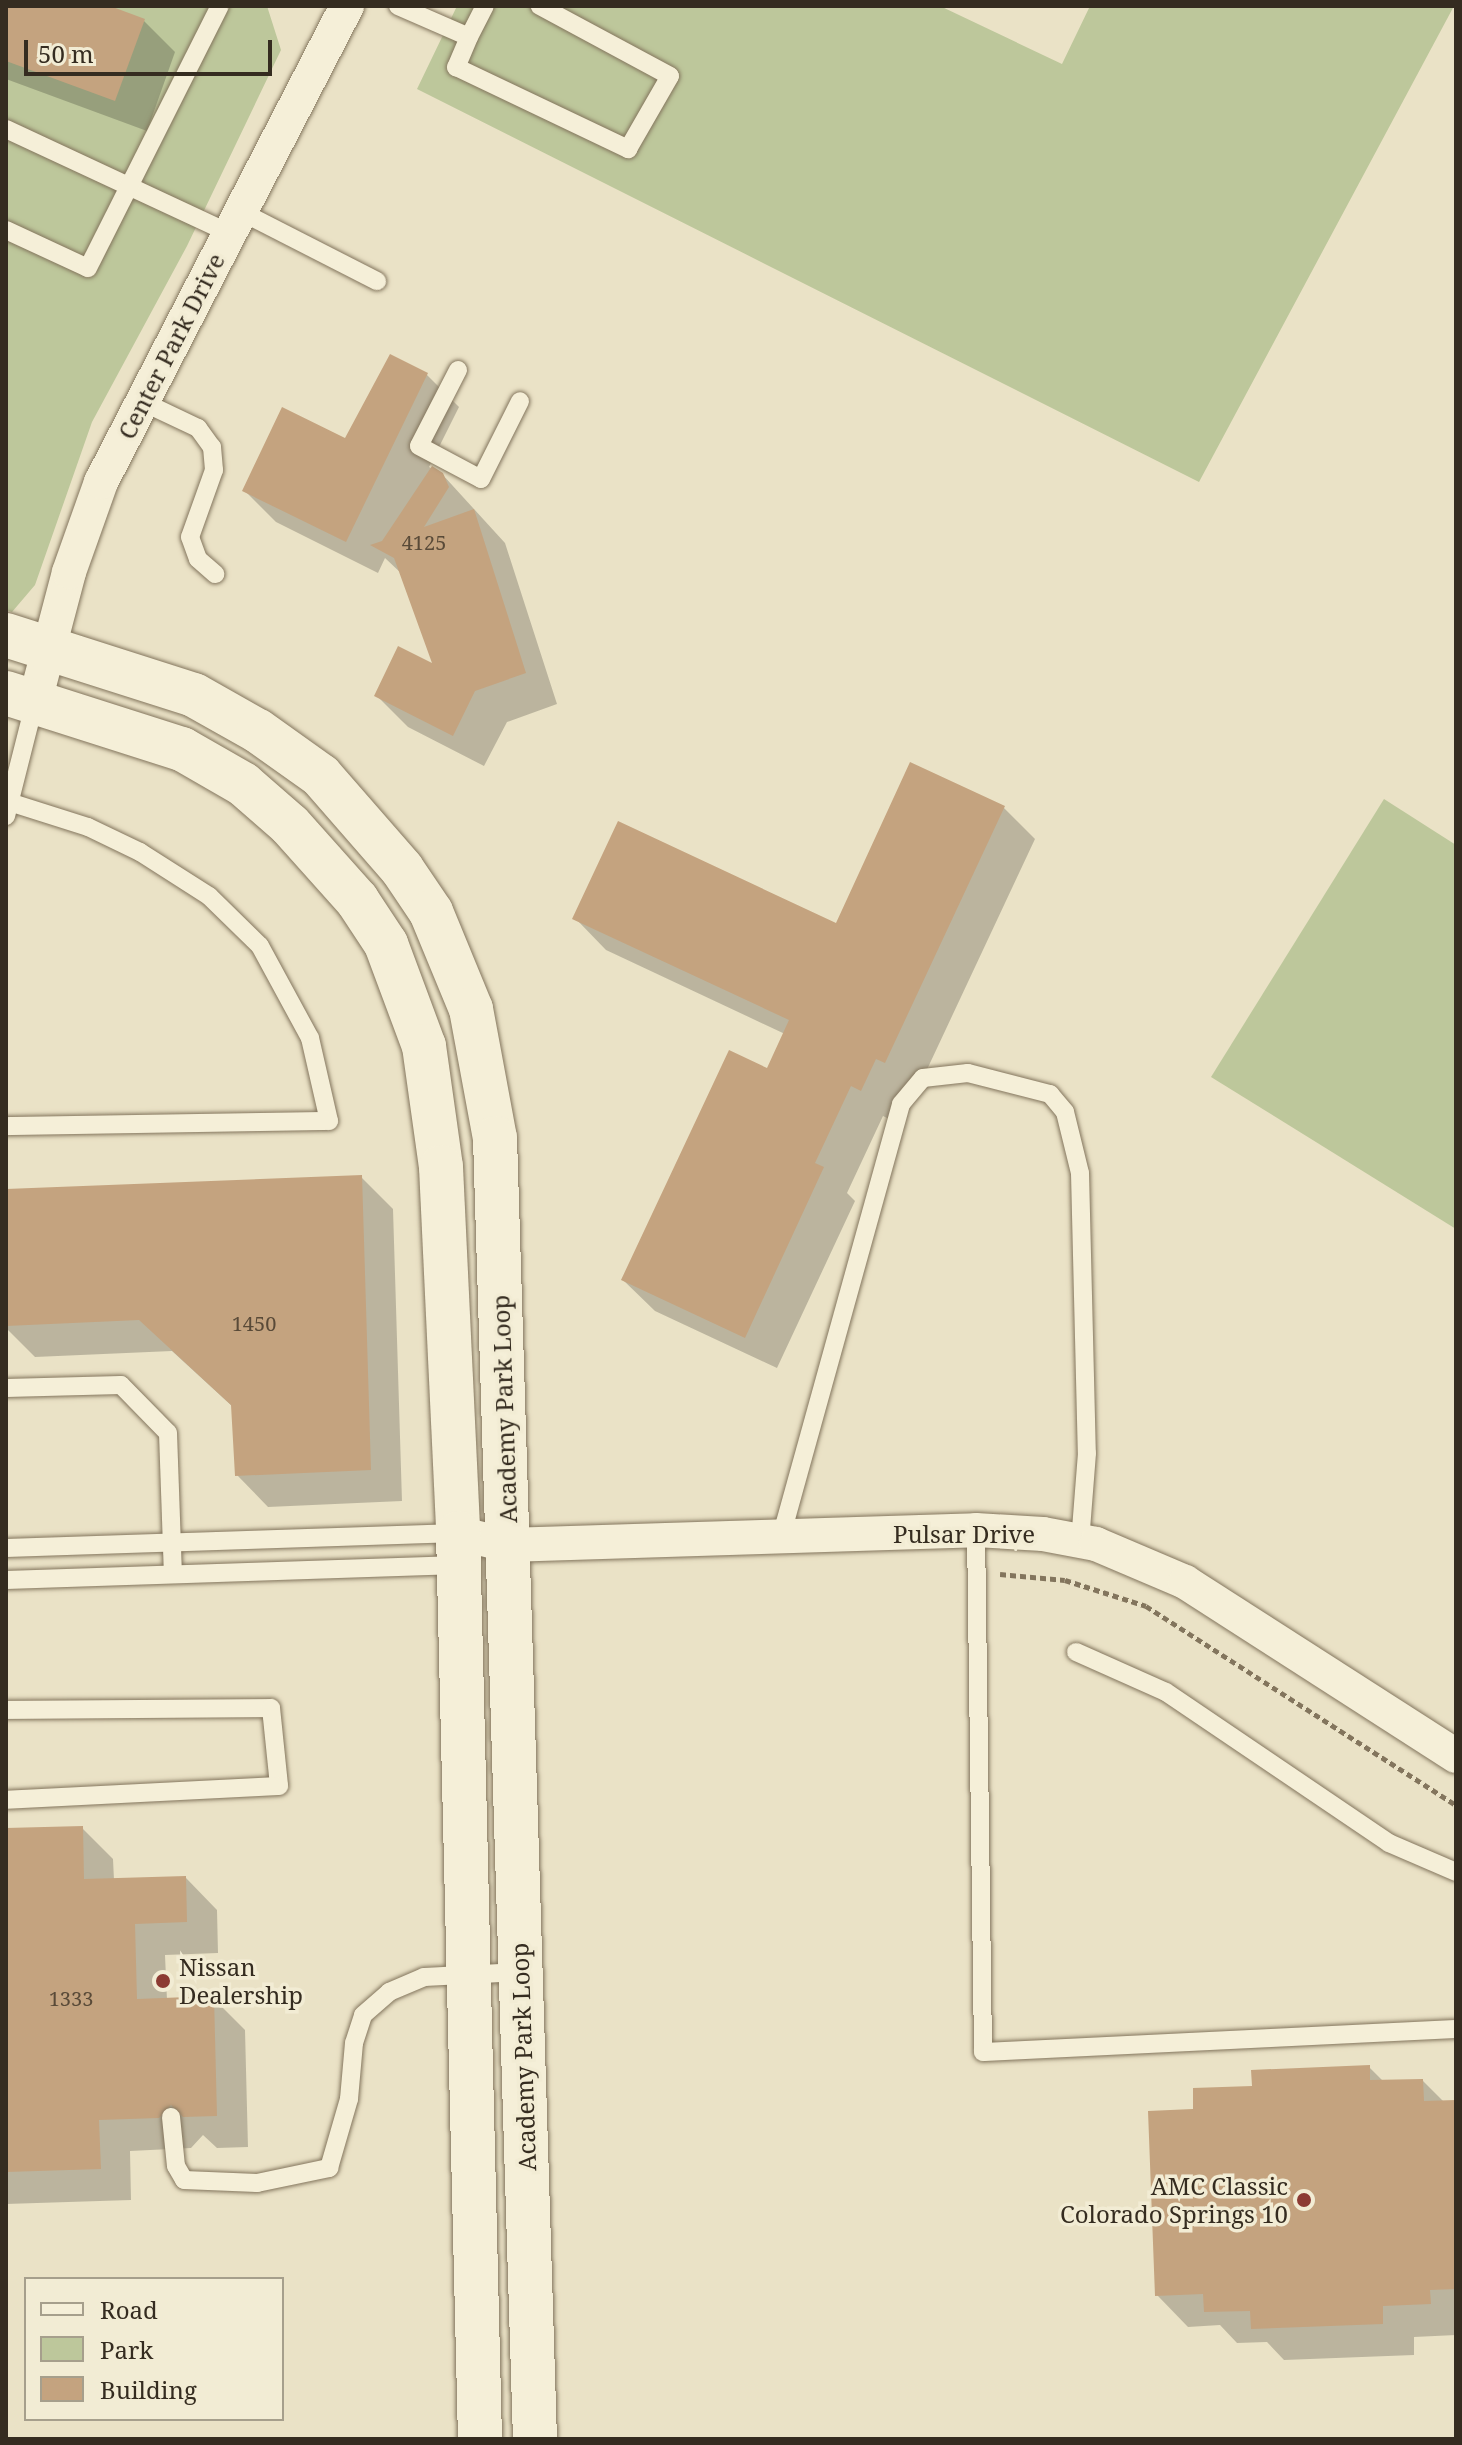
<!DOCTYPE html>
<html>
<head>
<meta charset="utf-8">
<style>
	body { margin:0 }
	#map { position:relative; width:1462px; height:2445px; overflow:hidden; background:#eae2c6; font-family:"Noto Serif",serif }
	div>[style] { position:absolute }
	.green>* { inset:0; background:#bdc79b }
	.shadow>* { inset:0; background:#0003 }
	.building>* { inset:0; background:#c4a37f }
	.path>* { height:5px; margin-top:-2.5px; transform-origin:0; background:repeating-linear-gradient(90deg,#83755d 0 6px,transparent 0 10px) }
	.roads { filter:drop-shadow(0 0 2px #83755d) drop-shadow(0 0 2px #83755d) }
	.service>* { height:18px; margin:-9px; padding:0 9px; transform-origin:9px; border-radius:9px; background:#f5efd8 }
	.minor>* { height:34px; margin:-17px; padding:0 17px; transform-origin:17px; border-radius:17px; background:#f5efd8 }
	.tertiary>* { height:44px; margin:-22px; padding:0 22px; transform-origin:22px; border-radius:22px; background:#f5efd8 }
	.dots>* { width:22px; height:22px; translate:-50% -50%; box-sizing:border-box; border:4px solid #f2ecd4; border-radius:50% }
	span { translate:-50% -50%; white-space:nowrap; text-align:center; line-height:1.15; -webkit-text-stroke:7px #f2ecd4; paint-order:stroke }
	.number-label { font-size:20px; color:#594a38 }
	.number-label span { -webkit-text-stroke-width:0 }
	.street-label { font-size:24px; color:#352c20 }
	.poi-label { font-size:24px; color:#352c20 }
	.left { translate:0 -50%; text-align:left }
	.right { translate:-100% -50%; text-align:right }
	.frame { position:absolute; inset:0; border:8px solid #352c20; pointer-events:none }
	.legend { position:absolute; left:24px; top:2277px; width:260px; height:144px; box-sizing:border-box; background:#f2ecd4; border:2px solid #a69f8c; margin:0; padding:10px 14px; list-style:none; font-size:24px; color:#352c20 }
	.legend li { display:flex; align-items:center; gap:16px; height:40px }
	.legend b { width:40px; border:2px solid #a69f8c }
	.scale { position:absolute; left:24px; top:40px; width:248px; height:36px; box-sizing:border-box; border:4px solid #352c20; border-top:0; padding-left:10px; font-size:24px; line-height:28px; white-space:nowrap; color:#352c20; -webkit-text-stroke:6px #f2ecd4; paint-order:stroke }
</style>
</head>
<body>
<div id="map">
	<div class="green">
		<div style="clip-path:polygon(6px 6px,267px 6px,281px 50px,187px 246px,92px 422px,35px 585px,12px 612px,6px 610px)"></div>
		<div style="clip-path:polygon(457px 6px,940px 6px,1062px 64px,1090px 6px,1454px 6px,1199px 482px,417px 89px)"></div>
		<div style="clip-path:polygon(1384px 799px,1456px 845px,1456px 1229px,1211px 1077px)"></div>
	</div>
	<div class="shadow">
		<div style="clip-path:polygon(6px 6px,104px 6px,144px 21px,175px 52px,147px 131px,6px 79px)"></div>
		<div style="clip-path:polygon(391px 357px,427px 375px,459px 407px,429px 467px,442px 474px,505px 543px,557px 704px,507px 722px,484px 766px,408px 727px,377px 696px,435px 667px,403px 575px,385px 558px,378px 573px,276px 522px,244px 490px,346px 441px)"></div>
		<div style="clip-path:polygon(1003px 807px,1035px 839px,916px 1093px,893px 1121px,883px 1116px,847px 1193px,855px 1201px,777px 1368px,655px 1311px,623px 1280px,768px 1071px,785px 1034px,606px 950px,575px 918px,837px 926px)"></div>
		<div style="clip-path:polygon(361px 1177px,393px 1209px,402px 1501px,268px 1507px,237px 1475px,233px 1407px,172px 1351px,35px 1357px,6px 1328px,6px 1191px)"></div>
		<div style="clip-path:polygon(82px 1828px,113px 1859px,114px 1880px,186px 1878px,217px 1910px,218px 1953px,165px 1955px,167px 2000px,213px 1998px,245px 2030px,248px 2147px,217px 2148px,203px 2135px,191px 2148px,130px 2151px,131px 2200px,6px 2204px,6px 1891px)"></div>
		<div style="clip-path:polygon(1369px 2067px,1384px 2082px,1423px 2081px,1445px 2103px,1456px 2102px,1456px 2335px,1414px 2337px,1414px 2355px,1284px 2360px,1267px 2342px,1237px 2343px,1220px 2325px,1188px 2327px,1157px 2295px,1195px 2111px,1254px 2088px)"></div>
	</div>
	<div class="building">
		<div style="clip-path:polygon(6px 6px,110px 6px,145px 19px,115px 101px,6px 61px)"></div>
		<div style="clip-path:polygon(390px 354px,428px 373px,346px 542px,242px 491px,282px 407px,345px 438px)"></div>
		<div style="clip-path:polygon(432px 466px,443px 473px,449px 487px,424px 527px,474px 509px,526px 673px,475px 691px,453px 736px,374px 696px,398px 646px,432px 663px,394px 558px,370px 545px,382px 541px)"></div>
		<div style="clip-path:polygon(910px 762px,1005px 806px,885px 1063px,876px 1059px,861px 1091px,851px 1086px,815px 1163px,824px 1167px,745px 1338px,621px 1280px,729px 1050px,767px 1068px,789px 1020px,572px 919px,618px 821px,836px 923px)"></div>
		<div style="clip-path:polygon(362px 1175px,371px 1470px,235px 1476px,231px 1405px,139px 1320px,6px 1326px,6px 1189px)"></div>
		<div style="clip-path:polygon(83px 1826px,84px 1879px,186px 1876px,187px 1922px,135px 1924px,137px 1999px,214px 1996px,217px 2116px,183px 2117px,171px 2105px,159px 2118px,99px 2120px,101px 2169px,6px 2172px,6px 1828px)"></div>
		<div style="clip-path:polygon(1370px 2065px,1370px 2080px,1423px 2079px,1424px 2101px,1456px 2100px,1456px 2289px,1430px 2290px,1431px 2304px,1383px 2306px,1383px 2324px,1251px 2329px,1250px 2311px,1204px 2312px,1203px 2294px,1155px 2296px,1148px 2111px,1193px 2109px,1193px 2088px,1252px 2086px,1251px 2070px)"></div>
	</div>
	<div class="path">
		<div style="left:1000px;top:1574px;width:65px;rotate:5.3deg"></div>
		<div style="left:1065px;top:1580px;width:85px;rotate:17.8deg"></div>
		<div style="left:1146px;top:1606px;width:368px;rotate:32.7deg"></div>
	</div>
	<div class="roads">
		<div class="service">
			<div style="left:398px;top:6px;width:77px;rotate:23.6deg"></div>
			<div style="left:469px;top:37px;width:33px;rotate:113deg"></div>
			<div style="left:456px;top:67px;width:191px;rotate:25.5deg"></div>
			<div style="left:628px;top:149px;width:84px;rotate:-60.1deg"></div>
			<div style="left:670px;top:76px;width:148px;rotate:-151.7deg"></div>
			<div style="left:469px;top:37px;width:35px;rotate:-63deg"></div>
			<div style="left:6px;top:129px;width:246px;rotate:25deg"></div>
			<div style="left:240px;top:211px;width:154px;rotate:27.1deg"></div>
			<div style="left:6px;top:230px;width:90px;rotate:24.9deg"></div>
			<div style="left:88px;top:268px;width:293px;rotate:-63.3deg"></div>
			<div style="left:458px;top:370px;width:85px;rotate:117.2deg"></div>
			<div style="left:419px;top:446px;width:70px;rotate:28deg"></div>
			<div style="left:481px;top:479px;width:87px;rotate:-63.4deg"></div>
			<div style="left:143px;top:402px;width:61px;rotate:25.3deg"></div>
			<div style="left:198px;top:428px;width:24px;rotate:54deg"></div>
			<div style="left:212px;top:447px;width:23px;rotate:85deg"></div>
			<div style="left:214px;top:470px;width:71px;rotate:109.7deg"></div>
			<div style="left:190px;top:537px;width:23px;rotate:70deg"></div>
			<div style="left:198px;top:559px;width:23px;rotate:41deg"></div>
			<div style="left:6px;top:801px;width:86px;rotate:17.6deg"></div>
			<div style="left:88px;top:827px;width:58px;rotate:25.7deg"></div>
			<div style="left:140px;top:852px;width:82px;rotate:32.5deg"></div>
			<div style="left:209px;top:896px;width:71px;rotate:44.4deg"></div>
			<div style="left:260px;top:946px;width:105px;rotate:61.5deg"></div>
			<div style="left:310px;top:1038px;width:85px;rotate:77.1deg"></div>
			<div style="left:329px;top:1121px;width:323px;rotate:179.1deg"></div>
			<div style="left:6px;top:816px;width:119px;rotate:-75.8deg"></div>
			<div style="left:6px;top:1388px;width:115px;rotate:-1.5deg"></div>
			<div style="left:121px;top:1385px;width:67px;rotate:45.6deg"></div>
			<div style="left:168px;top:1433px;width:141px;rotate:88deg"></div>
			<div style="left:976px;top:1530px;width:522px;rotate:89.23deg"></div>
			<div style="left:983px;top:2052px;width:474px;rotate:-2.8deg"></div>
			<div style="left:781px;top:1537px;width:449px;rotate:-74.5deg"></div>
			<div style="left:901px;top:1104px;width:34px;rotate:-50deg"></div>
			<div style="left:923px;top:1078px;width:45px;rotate:-6.3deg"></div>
			<div style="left:968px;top:1073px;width:85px;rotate:14.4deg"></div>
			<div style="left:1050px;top:1094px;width:23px;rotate:50deg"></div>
			<div style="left:1065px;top:1112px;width:63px;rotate:76.2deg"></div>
			<div style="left:1080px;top:1173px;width:280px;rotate:88.6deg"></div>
			<div style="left:1087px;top:1453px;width:88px;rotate:94.5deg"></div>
			<div style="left:6px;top:1548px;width:452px;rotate:-1.9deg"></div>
			<div style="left:6px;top:1580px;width:453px;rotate:-1.9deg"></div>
			<div style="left:1076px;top:1652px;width:98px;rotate:24deg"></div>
			<div style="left:1166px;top:1692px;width:269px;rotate:34.1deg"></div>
			<div style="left:1389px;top:1843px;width:73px;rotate:23.4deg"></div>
			<div style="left:6px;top:1710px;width:265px;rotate:-0.4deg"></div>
			<div style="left:271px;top:1708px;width:78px;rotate:84.1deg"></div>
			<div style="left:279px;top:1786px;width:273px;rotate:177.1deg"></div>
			<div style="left:171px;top:2117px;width:49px;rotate:84.2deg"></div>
			<div style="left:176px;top:2166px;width:16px;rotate:60deg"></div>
			<div style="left:184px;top:2180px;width:73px;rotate:2.4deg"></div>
			<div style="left:257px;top:2183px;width:74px;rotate:-11.8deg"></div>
			<div style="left:329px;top:2168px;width:72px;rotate:-73.8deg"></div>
			<div style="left:349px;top:2099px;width:56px;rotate:-84.9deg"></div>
			<div style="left:354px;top:2043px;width:29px;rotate:-72deg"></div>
			<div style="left:363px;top:2015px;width:35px;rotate:-41deg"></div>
			<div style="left:389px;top:1992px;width:38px;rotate:-23deg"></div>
			<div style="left:424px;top:1977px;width:96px;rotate:-3deg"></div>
		</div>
		<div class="minor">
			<div style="left:35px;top:701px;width:133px;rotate:-75.2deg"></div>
			<div style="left:69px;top:572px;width:96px;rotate:-70.4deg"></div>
			<div style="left:101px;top:482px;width:536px;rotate:-62.67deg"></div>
			<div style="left:458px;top:1533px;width:50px;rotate:13.8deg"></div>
			<div style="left:507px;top:1545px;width:469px;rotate:-1.8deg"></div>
			<div style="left:976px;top:1530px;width:67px;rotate:3.4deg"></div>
			<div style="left:1043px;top:1534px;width:54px;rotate:10.7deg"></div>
			<div style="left:1096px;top:1544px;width:97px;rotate:23.1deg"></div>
			<div style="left:1185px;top:1582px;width:322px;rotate:32.7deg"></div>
		</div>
		<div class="tertiary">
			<div style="left:6px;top:635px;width:197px;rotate:17.7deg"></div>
			<div style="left:194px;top:695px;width:73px;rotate:29.4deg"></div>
			<div style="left:258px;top:731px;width:77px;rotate:35.5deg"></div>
			<div style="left:321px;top:776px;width:123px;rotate:48.9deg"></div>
			<div style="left:402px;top:869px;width:52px;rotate:56deg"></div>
			<div style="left:431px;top:912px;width:105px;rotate:67.6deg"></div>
			<div style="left:471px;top:1009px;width:131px;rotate:79.5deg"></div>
			<div style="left:495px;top:1138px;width:1302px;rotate:88.24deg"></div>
			<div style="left:6px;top:693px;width:185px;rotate:17.7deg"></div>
			<div style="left:182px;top:749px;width:70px;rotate:29.8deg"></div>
			<div style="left:243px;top:784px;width:62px;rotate:41.1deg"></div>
			<div style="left:290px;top:825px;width:101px;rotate:48.2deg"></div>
			<div style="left:357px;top:900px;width:53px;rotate:56.6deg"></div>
			<div style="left:386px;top:944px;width:109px;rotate:69.6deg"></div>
			<div style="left:424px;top:1046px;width:122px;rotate:82deg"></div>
			<div style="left:441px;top:1167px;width:366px;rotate:87.3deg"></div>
			<div style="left:458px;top:1533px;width:906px;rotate:88.61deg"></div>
		</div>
	</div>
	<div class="dots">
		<div style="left:163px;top:1981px;background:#8c3b33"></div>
		<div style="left:1304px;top:2200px;background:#8c3b33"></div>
	</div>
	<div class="number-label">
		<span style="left:424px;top:542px">4125</span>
		<span style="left:254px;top:1323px">1450</span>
		<span style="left:71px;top:1998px">1333</span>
	</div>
	<div class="street-label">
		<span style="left:171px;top:346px;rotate:-63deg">Center Park Drive</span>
		<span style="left:504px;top:1409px;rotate:-92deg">Academy Park Loop</span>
		<span style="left:964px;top:1534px">Pulsar Drive</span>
		<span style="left:523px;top:2057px;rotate:-92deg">Academy Park Loop</span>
	</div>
	<div class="poi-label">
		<span class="left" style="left:179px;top:1981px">Nissan<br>Dealership</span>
		<span class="right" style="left:1288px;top:2200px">AMC Classic<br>Colorado Springs 10</span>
	</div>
	<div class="frame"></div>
	<ul class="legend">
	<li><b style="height:10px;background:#f5efd8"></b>Road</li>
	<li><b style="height:22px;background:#bdc79b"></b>Park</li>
	<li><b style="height:22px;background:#c4a37f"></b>Building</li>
	</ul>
	<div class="scale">50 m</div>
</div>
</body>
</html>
